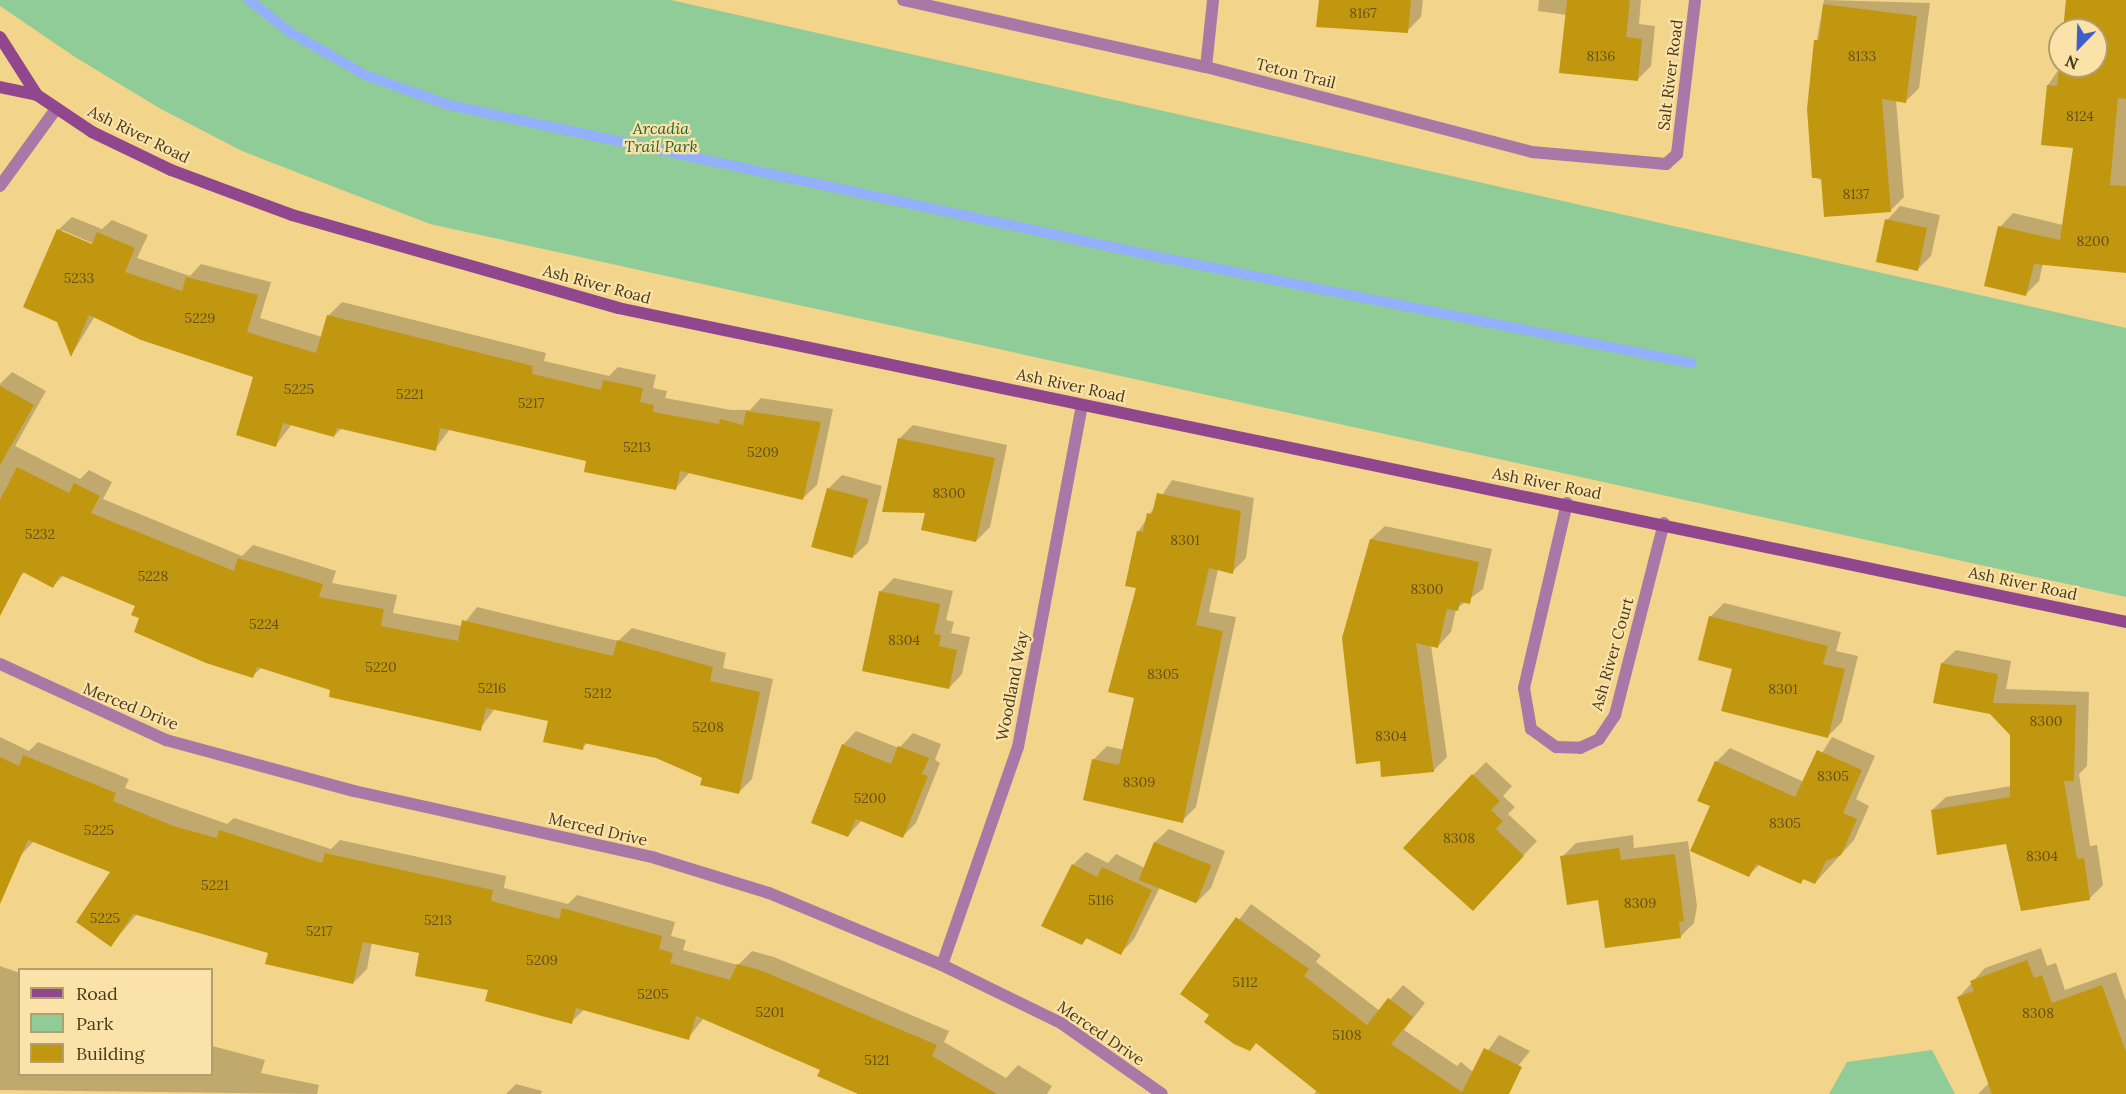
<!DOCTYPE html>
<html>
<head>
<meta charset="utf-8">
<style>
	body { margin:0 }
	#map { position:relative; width:2126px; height:1094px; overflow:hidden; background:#f2d48a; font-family:Lora,serif }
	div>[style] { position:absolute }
	.green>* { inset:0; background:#8fcc97 }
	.shadow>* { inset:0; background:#0003 }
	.stream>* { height:10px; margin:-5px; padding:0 5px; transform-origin:5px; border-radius:5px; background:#94b0fa }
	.building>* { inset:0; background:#c29710; transform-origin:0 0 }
	.street>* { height:12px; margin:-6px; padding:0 6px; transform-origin:6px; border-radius:6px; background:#aa78a7 }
	.secondary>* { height:12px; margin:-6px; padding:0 6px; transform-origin:6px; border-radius:6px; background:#90478e }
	span { translate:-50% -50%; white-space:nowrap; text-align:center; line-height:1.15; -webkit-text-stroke:4.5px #fae2a8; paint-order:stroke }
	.number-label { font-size:14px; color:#665219 }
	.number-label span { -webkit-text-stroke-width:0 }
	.street-label { font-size:16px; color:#473b1c }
	.park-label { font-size:16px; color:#256433; font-style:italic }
	.legend { position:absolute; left:18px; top:968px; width:195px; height:108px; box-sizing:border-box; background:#fae2a8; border:2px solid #b29f70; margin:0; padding:8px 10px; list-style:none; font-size:18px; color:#473b1c }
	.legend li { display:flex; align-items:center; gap:12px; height:30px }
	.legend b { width:30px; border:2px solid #b29f70 }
	.north { position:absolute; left:2048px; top:18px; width:60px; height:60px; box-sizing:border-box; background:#fae2a8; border:2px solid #b29f70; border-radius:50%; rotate:203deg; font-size:16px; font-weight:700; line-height:24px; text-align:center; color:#473b1c }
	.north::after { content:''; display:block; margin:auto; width:21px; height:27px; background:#3e5ed0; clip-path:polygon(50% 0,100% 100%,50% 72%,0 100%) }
</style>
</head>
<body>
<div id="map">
	<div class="green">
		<div style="clip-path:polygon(0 0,671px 0,2126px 328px,2126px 597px,430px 224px,242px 151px,161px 109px,75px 57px,0 6px)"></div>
		<div style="clip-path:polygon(1932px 1050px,1955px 1094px,1829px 1094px,1847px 1062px)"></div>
	</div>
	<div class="shadow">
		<div style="clip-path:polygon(1320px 0,1423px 0,1421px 17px,1407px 31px)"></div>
		<div style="clip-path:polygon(1539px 0,1641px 0,1639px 24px,1655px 26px,1651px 66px,1638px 79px,1567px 15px,1538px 11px)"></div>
		<div style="clip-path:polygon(1824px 0,1930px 3px,1919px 88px,1906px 101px,1896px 100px,1904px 197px,1890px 211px,1814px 177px,1811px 73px)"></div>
		<div style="clip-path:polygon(2093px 0,2126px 0,2126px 270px,2043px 263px,2039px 281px,2026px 294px,2000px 227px,2013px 213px,2063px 225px,2075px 147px,2048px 85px,2061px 66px,2096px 66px)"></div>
		<div style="clip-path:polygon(1900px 206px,1940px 215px,1931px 256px,1917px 270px,1887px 220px)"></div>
		<div style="clip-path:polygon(evenodd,72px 217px,102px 229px,112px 220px,148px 235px,137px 258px,190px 276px,201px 264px,271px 282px,260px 318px,322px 337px,328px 316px,342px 302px,546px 353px,544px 361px,609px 376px,618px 367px,656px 375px,653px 388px,667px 391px,665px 398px,731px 410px,750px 410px,761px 398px,833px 409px,817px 485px,803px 498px,690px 472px,675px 489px,588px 460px,450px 429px,435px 449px,342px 428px,334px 436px,292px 424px,276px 445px,255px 376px,95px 316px,72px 354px,58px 230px,72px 217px,62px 230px,99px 246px,98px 249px,62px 233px,62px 230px)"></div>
		<div style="clip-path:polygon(12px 372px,46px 391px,15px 446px,80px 479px,89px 470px,112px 482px,103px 499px,242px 556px,253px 545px,336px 571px,332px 583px,397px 595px,393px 613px,462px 626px,477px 607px,618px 641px,632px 628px,726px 653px,723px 668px,773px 679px,752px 779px,738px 793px,657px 756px,588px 742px,582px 749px,550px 720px,495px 708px,480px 729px,262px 667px,253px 676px,141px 618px,137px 605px,64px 575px,53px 586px,25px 572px,18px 578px,0 569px,0 384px)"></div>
		<div style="clip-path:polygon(913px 425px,1007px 445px,990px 527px,976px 541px,927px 512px,899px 439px)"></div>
		<div style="clip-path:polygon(842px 475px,882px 486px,868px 543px,854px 556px,828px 489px)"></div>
		<div style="clip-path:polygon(1172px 480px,1254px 498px,1246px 558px,1232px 572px,1218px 569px,1209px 612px,1236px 617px,1196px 807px,1182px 821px,1093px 760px,1107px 746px,1124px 750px,1136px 697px,1138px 532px)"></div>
		<div style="clip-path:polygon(1385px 526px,1492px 549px,1483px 589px,1456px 609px,1451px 632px,1438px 646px,1431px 645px,1447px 757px,1433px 771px,1371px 539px)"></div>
		<div style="clip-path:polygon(894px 578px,953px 591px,946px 620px,954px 622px,951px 633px,970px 637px,962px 674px,949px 688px,880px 592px)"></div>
		<div style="clip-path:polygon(1724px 603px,1841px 632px,1836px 651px,1858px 656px,1842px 722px,1828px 736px,1710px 617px)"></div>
		<div style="clip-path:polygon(1956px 650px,2011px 661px,2006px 689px,2089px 692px,2087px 766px,2079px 774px,2090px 846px,2097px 845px,2103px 885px,2089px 899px,2007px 842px,1932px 810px,1946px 797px,2011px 786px,2011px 735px,1942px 663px)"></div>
		<div style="clip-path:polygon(856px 731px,899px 748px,913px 733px,941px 744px,935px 760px,940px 763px,916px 823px,903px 836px,862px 820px,848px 836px,843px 745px)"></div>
		<div style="clip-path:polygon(0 737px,29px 751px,38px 742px,129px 779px,125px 788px,227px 824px,234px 818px,331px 849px,340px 840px,506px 876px,504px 888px,568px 904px,577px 895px,675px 922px,671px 936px,686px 940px,683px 950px,738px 965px,752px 951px,774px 957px,949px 1031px,944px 1042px,1006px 1078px,1018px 1065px,1052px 1086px,1047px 1094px,862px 1094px,822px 1070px,704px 1018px,688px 1038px,585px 1009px,571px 1022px,490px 989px,421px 952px,372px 942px,367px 969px,353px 983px,270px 952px,137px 914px,111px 945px,112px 872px,34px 841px,21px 855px,0 846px)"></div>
		<div style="clip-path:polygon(1832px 737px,1875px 756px,1856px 799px,1869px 806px,1854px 840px,1815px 883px,1805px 878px,1800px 882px,1760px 864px,1749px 875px,1712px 806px,1716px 762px,1730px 748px,1804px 782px)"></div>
		<div style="clip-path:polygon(1486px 762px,1512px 786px,1503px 796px,1515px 807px,1508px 814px,1537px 841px,1486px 895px,1473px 775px)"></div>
		<div style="clip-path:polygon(1169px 829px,1225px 851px,1211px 888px,1197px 902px,1160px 887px,1134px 939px,1121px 953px,1088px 937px,1082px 944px,1073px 865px,1086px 852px,1108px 863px,1116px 854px,1145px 868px,1155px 842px)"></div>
		<div style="clip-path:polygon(1633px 835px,1634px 848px,1688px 841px,1697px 906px,1694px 923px,1680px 937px,1600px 899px,1562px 857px,1576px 843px)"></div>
		<div style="clip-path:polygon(1251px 904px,1321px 955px,1316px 962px,1380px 1011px,1403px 985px,1425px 1003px,1404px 1030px,1457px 1066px,1461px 1062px,1473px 1072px,1499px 1035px,1530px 1051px,1496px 1094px,1314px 1094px,1317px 1090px,1257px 1042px,1183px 994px)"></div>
		<div style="clip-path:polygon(2041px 948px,2047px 966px,2056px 963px,2065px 990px,2116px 972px,2126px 1001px,2126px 1094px,1978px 1094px,1989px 1083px,1959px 997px,1985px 968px)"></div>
		<div style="clip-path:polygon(0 966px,20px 973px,20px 1074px,212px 1074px,212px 1046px,265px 1060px,261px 1073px,319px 1085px,317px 1094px,0 1090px)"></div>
		<div style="clip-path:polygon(516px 1084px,542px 1091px,541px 1094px,506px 1094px)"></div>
	</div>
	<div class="stream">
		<div style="left:249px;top:0;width:52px;rotate:38deg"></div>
		<div style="left:290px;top:32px;width:86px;rotate:29.8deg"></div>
		<div style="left:365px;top:75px;width:89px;rotate:19.7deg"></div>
		<div style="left:449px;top:105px;width:721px;rotate:12.09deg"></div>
		<div style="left:1154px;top:256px;width:548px;rotate:11.27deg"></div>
	</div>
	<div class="building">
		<div style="clip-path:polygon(1319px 0,1411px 0,1408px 33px,1316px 27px)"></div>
		<div style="clip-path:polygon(1567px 0,1630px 0,1626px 37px,1642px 39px,1638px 81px,1559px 73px)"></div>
		<div style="clip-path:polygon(2066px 0,2126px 0,2126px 99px,2118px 98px,2110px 185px,2126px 186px,2126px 273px,2034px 264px,2026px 296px,1984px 286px,1998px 226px,2060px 240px,2073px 148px,2041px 145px,2047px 85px,2057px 86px,2060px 60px,2060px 66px,2096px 66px,2096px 30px,2063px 30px)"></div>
		<div style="clip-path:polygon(1823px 4px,1917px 16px,1906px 103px,1882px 99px,1891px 212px,1824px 217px,1821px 178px,1812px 178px,1807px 109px,1814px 40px,1819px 40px)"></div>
		<div style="left:1885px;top:219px;width:43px;height:44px;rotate:12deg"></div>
		<div style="clip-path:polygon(57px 229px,92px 244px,97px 232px,135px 248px,125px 272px,182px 291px,186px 277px,258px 295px,247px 332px,316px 353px,327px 315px,533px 366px,532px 374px,601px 390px,603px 380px,643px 388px,640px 402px,654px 405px,653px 412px,719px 424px,720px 419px,743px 425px,746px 411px,821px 422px,803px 500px,680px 471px,676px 490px,584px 472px,586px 461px,440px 428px,436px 451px,337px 428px,334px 437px,283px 423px,276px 447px,236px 435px,253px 377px,141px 340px,89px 315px,71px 357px,57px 322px,23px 307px)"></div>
		<div style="clip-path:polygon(0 386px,34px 405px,0 465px)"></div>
		<div style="clip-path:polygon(898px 438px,995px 458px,976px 542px,921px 530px,925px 513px,882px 512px)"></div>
		<div style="clip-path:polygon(17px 467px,69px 493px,74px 483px,100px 496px,91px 513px,234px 571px,238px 558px,323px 584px,319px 597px,384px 609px,381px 626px,458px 641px,462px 620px,613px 656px,617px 640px,713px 667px,710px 681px,760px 692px,739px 794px,700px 785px,702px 778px,656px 758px,584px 743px,583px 750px,543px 742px,548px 721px,486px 708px,481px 731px,329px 697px,330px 690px,257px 667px,253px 678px,206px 663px,134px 632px,139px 618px,131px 615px,135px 606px,60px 575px,53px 588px,23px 572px,0 616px,0 500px)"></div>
		<div style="left:827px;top:488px;width:43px;height:61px;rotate:15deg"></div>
		<div style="clip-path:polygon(1157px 493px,1241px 511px,1233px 574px,1209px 568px,1196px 625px,1223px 631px,1183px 823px,1083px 800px,1092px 759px,1119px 765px,1134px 698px,1108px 692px,1136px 588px,1125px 586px,1137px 531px,1143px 532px,1147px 513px,1152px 514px)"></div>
		<div style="clip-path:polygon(1370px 539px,1479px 562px,1470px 604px,1460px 602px,1458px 611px,1447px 609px,1438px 648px,1416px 643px,1434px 772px,1381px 777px,1380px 761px,1356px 764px,1342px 638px)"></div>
		<div style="clip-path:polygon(879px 591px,940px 604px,934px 634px,941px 635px,939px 646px,957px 650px,949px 689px,862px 671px)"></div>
		<div style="clip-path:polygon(1709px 616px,1828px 646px,1823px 664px,1845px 669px,1828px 738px,1721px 711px,1732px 669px,1698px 660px)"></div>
		<div style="clip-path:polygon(1941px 663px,1998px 674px,1993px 703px,2076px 705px,2074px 781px,2064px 781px,2077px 859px,2084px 858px,2090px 900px,2021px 911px,2006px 844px,1937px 855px,1931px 810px,2010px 797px,2010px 735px,1990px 714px,1933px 703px)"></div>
		<div style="clip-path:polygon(842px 744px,891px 764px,898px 746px,929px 758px,922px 774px,928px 776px,903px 838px,856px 819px,848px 837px,811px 823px)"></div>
		<div style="clip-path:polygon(1817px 750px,1862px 770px,1843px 813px,1857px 819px,1841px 855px,1826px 861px,1815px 884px,1803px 879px,1801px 884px,1756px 864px,1749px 877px,1690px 851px,1710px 806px,1697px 801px,1715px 761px,1795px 797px)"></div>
		<div style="clip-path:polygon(23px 755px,116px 793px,113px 801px,173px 826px,217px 838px,219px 830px,322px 863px,325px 853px,493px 890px,491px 901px,559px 919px,562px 908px,662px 936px,659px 949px,673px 953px,670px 963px,730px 980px,737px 964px,760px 970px,937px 1045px,932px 1056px,997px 1094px,858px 1094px,817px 1076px,820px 1070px,696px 1016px,689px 1040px,576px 1008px,572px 1024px,485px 1001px,488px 990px,415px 976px,419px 953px,363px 942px,353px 984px,265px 964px,268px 953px,133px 914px,111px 947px,76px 922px,110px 872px,28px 840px,0 904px,0 757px,19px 766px)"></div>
		<div style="clip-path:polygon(1472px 774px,1500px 801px,1491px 810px,1503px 821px,1496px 829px,1524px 856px,1473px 911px,1403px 848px)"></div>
		<div style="left:1154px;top:842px;width:62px;height:41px;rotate:22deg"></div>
		<div style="clip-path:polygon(1619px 848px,1621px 860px,1675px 854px,1684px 921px,1679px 922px,1681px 938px,1605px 948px,1598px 900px,1567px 905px,1560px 856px)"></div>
		<div style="clip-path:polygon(1072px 864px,1097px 877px,1102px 867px,1152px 890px,1121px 955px,1086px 938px,1082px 945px,1041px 926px)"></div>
		<div style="clip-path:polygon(1236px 917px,1309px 969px,1304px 976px,1367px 1025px,1388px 998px,1413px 1017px,1391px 1044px,1462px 1092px,1484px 1048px,1522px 1067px,1509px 1094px,1320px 1094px,1256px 1043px,1250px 1051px,1234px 1044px,1204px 1022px,1209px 1015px,1180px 994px)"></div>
		<div style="clip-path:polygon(2027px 960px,2034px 978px,2042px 975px,2052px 1003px,2102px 985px,2126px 1052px,2126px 1094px,1992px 1094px,1957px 997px,1974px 991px,1970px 981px)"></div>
	</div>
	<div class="street">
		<div style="left:903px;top:0;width:310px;rotate:12.5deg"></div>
		<div style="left:1206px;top:67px;width:337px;rotate:14.6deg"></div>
		<div style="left:1532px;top:152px;width:135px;rotate:5.1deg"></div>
		<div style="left:1666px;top:164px;width:15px;rotate:-42deg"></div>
		<div style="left:1677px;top:154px;width:155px;rotate:-83.3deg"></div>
		<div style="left:1206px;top:67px;width:67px;rotate:-84deg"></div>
		<div style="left:0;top:186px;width:95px;rotate:-54deg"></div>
		<div style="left:1567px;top:503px;width:190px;rotate:103.1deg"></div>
		<div style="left:1524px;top:688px;width:42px;rotate:80.3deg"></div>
		<div style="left:1531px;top:729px;width:31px;rotate:36deg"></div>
		<div style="left:1556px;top:747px;width:24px;rotate:2deg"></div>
		<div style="left:1580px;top:748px;width:21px;rotate:-25deg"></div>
		<div style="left:1599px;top:739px;width:29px;rotate:-56deg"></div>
		<div style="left:1615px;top:715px;width:198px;rotate:-75.7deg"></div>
		<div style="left:0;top:664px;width:183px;rotate:24.6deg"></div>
		<div style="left:166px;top:740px;width:195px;rotate:15.2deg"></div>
		<div style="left:354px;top:791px;width:308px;rotate:12.5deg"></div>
		<div style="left:655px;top:858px;width:119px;rotate:17.1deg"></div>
		<div style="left:769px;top:893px;width:187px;rotate:22.6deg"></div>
		<div style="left:942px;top:965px;width:132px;rotate:26deg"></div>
		<div style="left:1061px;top:1023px;width:123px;rotate:35.1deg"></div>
		<div style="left:942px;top:965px;width:231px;rotate:-70.8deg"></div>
		<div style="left:1018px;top:747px;width:348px;rotate:-79.4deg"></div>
	</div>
	<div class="secondary">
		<div style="left:0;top:37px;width:69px;rotate:57.5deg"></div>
		<div style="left:37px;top:95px;width:66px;rotate:33.9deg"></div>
		<div style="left:92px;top:132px;width:88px;rotate:25.7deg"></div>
		<div style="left:171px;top:170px;width:129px;rotate:20.4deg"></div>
		<div style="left:292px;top:215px;width:339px;rotate:15.9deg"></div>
		<div style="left:618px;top:308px;width:1540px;rotate:11.76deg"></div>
		<div style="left:0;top:87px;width:38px;rotate:12deg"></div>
	</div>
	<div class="number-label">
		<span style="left:1363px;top:13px">8167</span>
		<span style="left:1601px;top:56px">8136</span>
		<span style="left:1862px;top:56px">8133</span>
		<span style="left:2080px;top:116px">8124</span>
		<span style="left:1856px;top:194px">8137</span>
		<span style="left:2093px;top:241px">8200</span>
		<span style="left:79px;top:278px">5233</span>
		<span style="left:200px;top:318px">5229</span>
		<span style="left:299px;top:389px">5225</span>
		<span style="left:410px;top:394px">5221</span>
		<span style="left:531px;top:403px">5217</span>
		<span style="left:637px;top:447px">5213</span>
		<span style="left:763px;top:452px">5209</span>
		<span style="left:949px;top:493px">8300</span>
		<span style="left:40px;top:534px">5232</span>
		<span style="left:1185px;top:540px">8301</span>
		<span style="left:153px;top:576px">5228</span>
		<span style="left:1427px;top:589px">8300</span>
		<span style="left:264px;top:624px">5224</span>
		<span style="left:904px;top:640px">8304</span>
		<span style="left:381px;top:667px">5220</span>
		<span style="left:1163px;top:674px">8305</span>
		<span style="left:492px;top:688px">5216</span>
		<span style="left:1783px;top:689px">8301</span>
		<span style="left:598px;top:693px">5212</span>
		<span style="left:2046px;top:721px">8300</span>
		<span style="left:708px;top:727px">5208</span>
		<span style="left:1391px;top:736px">8304</span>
		<span style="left:1833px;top:776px">8305</span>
		<span style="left:1139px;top:782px">8309</span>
		<span style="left:870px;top:798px">5200</span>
		<span style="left:1785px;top:823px">8305</span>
		<span style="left:99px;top:830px">5225</span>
		<span style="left:1459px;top:838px">8308</span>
		<span style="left:2042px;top:856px">8304</span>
		<span style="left:215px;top:885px">5221</span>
		<span style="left:1101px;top:900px">5116</span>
		<span style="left:1640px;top:903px">8309</span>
		<span style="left:105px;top:918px">5225</span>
		<span style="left:438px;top:920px">5213</span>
		<span style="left:319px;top:931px">5217</span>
		<span style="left:542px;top:960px">5209</span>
		<span style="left:1245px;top:982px">5112</span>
		<span style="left:653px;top:994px">5205</span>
		<span style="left:770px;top:1012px">5201</span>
		<span style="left:2038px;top:1013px">8308</span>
		<span style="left:1347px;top:1035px">5108</span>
		<span style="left:877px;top:1060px">5121</span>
	</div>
	<div class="street-label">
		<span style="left:1296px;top:73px;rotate:14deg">Teton Trail</span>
		<span style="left:1670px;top:75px;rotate:-83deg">Salt River Road</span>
		<span style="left:139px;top:134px;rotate:26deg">Ash River Road</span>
		<span style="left:597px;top:284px;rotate:15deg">Ash River Road</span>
		<span style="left:1071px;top:385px;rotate:12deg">Ash River Road</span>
		<span style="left:1547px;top:483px;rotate:11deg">Ash River Road</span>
		<span style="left:2023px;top:583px;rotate:12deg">Ash River Road</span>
		<span style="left:1612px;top:654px;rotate:-74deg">Ash River Court</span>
		<span style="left:1012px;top:686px;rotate:-79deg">Woodland Way</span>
		<span style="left:131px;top:706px;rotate:22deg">Merced Drive</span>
		<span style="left:598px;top:829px;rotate:13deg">Merced Drive</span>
		<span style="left:1101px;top:1033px;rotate:34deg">Merced Drive</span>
	</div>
	<div class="park-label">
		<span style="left:661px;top:137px">Arcadia<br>Trail Park</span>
	</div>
	<ul class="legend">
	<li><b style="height:8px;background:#90478e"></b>Road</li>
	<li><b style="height:16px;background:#8fcc97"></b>Park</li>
	<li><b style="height:16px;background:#c29710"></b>Building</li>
	</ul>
	<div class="north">N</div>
</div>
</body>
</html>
